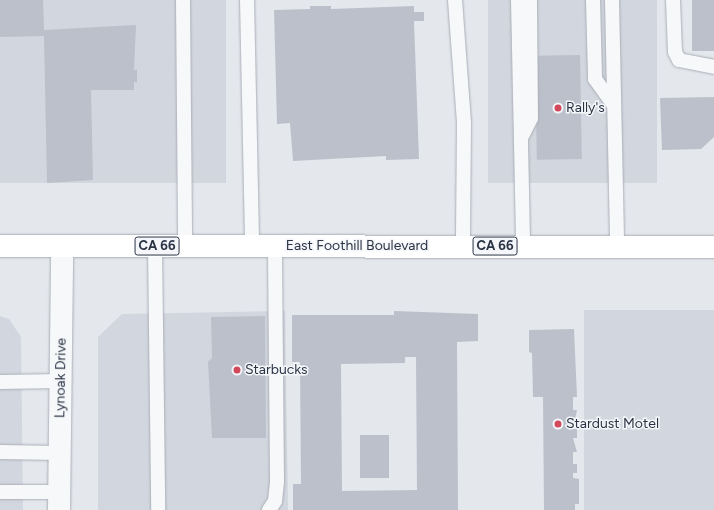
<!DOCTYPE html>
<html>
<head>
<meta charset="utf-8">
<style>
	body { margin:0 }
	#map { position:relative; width:714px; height:510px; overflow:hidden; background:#e4e7ec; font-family:Figtree,sans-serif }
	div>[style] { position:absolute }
	.built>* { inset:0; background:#d2d6de; transform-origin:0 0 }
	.building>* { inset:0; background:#bbc0ca; transform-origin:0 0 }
	.roads { filter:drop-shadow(0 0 1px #a9aeb7) drop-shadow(0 0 1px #a9aeb7) }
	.service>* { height:14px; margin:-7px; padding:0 7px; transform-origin:7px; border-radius:7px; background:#f7f8fa }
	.minor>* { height:22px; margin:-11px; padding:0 11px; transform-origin:11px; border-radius:11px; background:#f7f8fa }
	.primary>* { height:22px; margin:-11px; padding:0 11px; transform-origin:11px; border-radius:11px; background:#fff }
	.dots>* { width:11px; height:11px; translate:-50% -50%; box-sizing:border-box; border:2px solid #f4f6f9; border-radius:50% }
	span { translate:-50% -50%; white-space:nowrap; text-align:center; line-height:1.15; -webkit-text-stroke:3px #f4f6f9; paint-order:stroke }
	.shield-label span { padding:1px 3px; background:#f4f6f9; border:1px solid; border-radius:3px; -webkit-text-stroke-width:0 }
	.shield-label { font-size:13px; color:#2b3445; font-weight:700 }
	.poi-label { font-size:14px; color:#2b3445 }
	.left { translate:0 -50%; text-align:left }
	.street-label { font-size:14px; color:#2b3445 }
</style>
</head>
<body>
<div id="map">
	<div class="built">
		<div style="left:0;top:0;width:226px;height:183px"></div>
		<div style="left:488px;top:0;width:169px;height:183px"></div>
		<div style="left:714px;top:310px;width:200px;height:130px;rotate:90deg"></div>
		<div style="clip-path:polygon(285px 311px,288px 510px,98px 510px,98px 337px,122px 314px)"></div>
		<div style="clip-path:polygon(0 316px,9px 319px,21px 337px,23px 510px,0 510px)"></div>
	</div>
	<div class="building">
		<div style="clip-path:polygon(0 0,43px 0,44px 30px,136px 25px,134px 70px,137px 70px,137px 82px,134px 82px,134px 90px,91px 90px,93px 180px,47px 183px,44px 36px,0 37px)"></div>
		<div style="left:692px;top:0;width:22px;height:51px"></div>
		<div style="clip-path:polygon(310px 6px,331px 6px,331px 9px,414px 6px,414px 12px,424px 12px,424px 21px,414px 21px,419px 159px,386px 160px,386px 156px,293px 161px,290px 123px,277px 124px,274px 10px,310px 9px)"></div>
		<div style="left:580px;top:55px;width:104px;height:45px;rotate:89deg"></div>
		<div style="clip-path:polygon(714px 97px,714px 137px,701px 149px,662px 150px,660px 98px)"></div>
		<div style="clip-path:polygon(evenodd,394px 311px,478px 314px,478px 341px,457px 342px,458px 510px,293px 510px,293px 484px,301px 484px,300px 362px,292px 362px,292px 315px,394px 315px,394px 311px,405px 357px,416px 357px,417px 490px,342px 491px,341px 364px,405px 363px,405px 357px)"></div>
		<div style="clip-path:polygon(265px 316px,266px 438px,212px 438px,208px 362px,212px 358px,211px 317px)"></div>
		<div style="clip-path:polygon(574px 329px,577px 397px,573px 397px,573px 410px,577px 410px,573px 429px,577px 429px,577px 438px,573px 438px,577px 452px,573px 452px,573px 464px,577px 464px,577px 473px,573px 473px,573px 478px,579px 479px,579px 504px,575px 504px,575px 510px,544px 510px,543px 397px,533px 397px,532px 353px,529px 352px,529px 330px)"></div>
		<div style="left:360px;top:435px;width:29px;height:43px"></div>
	</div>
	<div class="roads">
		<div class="service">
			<div style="left:183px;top:0;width:246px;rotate:89.5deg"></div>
			<div style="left:247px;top:0;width:247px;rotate:88.8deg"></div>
			<div style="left:455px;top:0;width:122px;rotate:85.8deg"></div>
			<div style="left:464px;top:122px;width:124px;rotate:90.5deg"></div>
			<div style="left:518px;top:0;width:246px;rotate:88.8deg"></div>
			<div style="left:593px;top:0;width:79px;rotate:88.5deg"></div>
			<div style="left:595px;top:79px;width:32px;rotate:54deg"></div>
			<div style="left:612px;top:0;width:247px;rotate:88.8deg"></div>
			<div style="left:673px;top:0;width:52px;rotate:87.8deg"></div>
			<div style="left:675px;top:52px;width:9px;rotate:63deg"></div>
			<div style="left:679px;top:60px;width:36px;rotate:11deg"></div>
			<div style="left:522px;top:136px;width:20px;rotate:-63deg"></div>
			<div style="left:531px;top:118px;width:118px;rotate:-90.5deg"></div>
			<div style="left:155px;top:246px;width:264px;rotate:89.3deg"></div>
			<div style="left:0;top:382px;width:61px;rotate:-0.9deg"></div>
			<div style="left:0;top:452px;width:60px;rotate:1deg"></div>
			<div style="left:0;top:492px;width:59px"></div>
			<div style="left:269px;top:510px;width:11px;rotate:-56deg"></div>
			<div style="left:275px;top:501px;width:20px;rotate:-84deg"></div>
			<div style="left:277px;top:481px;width:234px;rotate:-90.5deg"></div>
		</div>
		<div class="minor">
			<div style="left:59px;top:510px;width:263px;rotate:-89.3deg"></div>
		</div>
		<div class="primary">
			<div style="left:0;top:246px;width:714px;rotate:0.08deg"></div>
		</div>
	</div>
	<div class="dots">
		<div style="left:558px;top:108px;background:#d1495b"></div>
		<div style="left:237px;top:370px;background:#d1495b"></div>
		<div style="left:558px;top:424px;background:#d1495b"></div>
	</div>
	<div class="shield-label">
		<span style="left:157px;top:246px">CA 66</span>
		<span style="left:495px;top:246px">CA 66</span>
	</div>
	<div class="poi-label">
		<span class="left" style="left:566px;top:108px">Rally's</span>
		<span class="left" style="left:245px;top:370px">Starbucks</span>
		<span class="left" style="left:566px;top:424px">Stardust Motel</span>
	</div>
	<div class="street-label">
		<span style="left:357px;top:246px">East Foothill Boulevard</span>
		<span style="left:61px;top:378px;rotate:-89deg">Lynoak Drive</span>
	</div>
</div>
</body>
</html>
